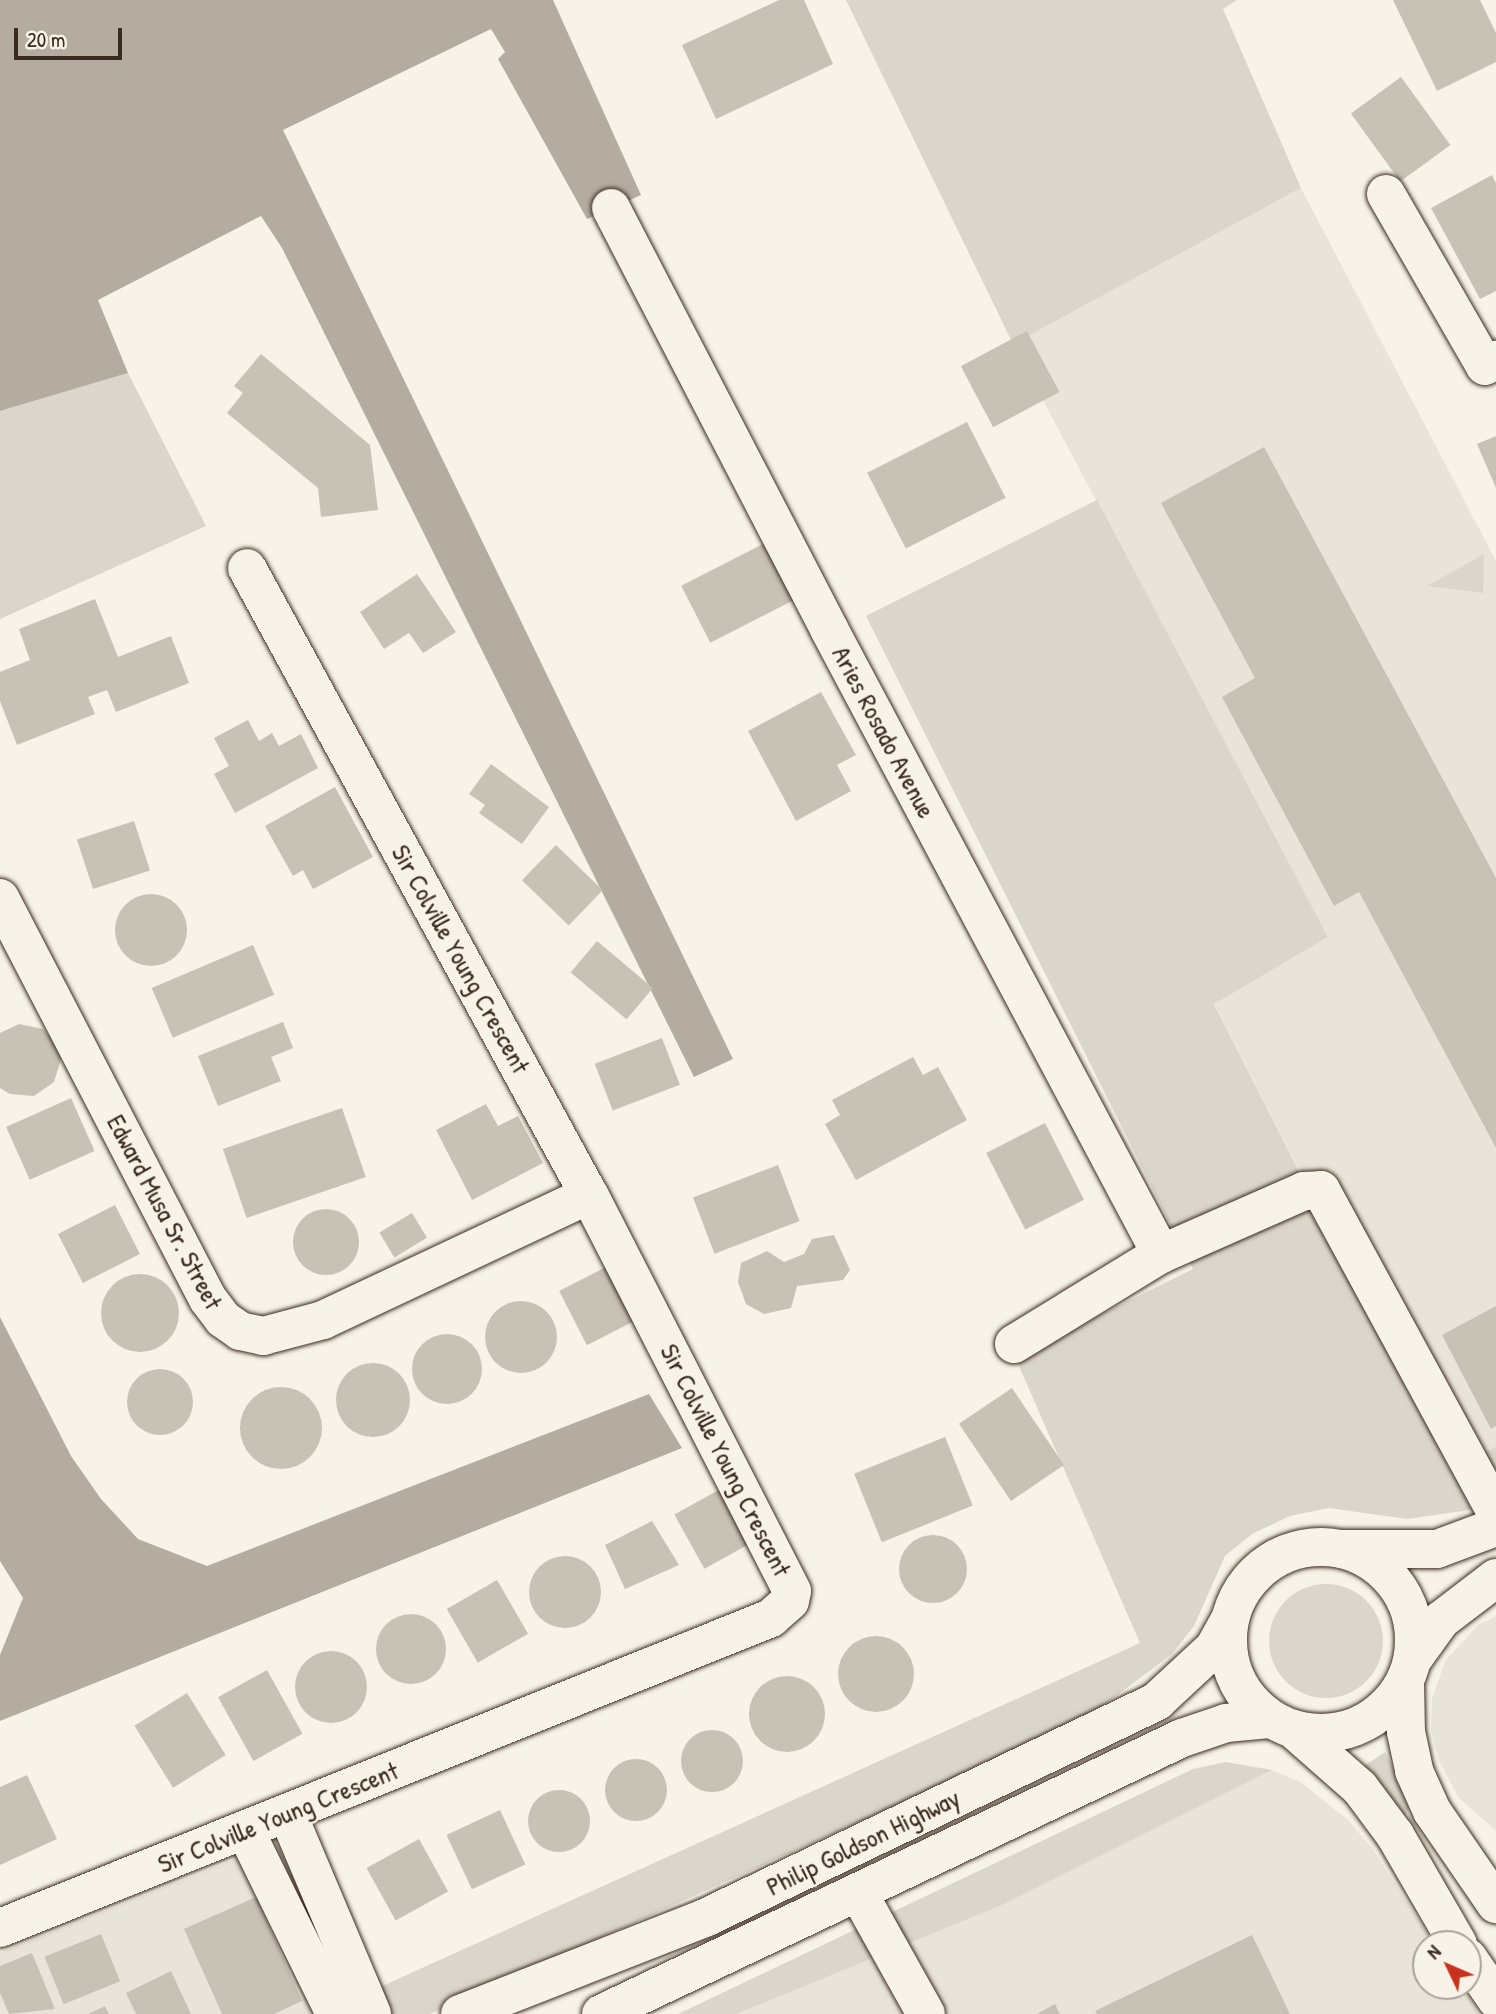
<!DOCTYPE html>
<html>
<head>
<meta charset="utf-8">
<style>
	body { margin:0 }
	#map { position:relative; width:1496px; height:2014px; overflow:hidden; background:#f7f3e8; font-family:"Patrick Hand",sans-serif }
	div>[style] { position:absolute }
	.built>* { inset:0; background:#e9e4d9 }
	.green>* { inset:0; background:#dbd6cb }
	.round { border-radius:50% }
	.water>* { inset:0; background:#b4aca0 }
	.building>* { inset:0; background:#c8c1b6; transform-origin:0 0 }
	.roads { filter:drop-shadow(0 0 2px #3b2a1e) drop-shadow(0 0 2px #3b2a1e) }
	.minor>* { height:38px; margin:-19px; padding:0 19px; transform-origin:19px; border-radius:19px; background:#f7f3e8 }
	.major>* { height:38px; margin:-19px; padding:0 19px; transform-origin:19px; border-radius:19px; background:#f7f3e8 }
	.highway>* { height:38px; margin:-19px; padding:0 19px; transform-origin:19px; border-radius:19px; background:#f7f3e8 }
	.highway>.ring { margin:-19px; padding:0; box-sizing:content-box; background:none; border:38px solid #f7f3e8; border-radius:50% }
	span { translate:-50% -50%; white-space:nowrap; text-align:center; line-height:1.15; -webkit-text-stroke:5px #f7f3e8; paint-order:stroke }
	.street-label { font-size:26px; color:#3b2a1e }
	.north { position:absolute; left:1412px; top:1930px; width:70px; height:70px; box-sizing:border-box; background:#f7f3e8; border:2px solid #aca397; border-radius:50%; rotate:314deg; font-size:19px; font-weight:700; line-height:28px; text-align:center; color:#3b2a1e }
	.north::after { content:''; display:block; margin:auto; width:24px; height:32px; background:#c8321e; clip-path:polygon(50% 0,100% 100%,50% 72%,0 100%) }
	.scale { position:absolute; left:14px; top:28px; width:108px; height:32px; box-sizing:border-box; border:4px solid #3b2a1e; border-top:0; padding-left:9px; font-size:21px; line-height:24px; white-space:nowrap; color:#3b2a1e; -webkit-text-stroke:5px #f7f3e8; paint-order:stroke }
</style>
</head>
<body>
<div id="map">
	<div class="built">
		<div style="clip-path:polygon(1301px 188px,1496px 561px,1496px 1447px,1450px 1470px,1214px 1003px,1328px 937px,1013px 344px)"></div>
		<div style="clip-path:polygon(1496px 1616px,1496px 1831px,1459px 1798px,1439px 1761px,1431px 1731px,1432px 1699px,1445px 1661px,1479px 1624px)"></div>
		<div style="clip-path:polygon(1272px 1770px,1302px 1783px,1348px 1820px,1372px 1848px,1434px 1944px,1426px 1944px,1426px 1986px,1461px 1986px,1479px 2014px,737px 2014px,1002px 1905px)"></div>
		<div style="clip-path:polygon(312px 1829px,392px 2014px,0 2014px,0 1953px)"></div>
	</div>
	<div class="green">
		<div style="clip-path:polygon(846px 0,1237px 0,1223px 9px,1301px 188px,1013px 344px)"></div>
		<div style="clip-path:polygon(128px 373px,206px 526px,0 619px,0 411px)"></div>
		<div style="clip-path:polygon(1097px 500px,1328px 937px,1214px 1004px,1450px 1470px,1496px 1447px,1496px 1501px,1477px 1509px,1407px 1519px,1329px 1508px,1290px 1516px,1252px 1534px,1225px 1556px,1194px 1626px,1172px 1654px,1080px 1723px,430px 2014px,392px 2014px,380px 1987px,1140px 1643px,1015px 1357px,1193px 1269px,866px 616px)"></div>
		<div style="clip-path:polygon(1484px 554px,1483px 593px,1427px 586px)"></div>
		<div class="round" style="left:1269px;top:1584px;width:114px;height:114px"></div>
		<div style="clip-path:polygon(1385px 1752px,1410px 1803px,1406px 1815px,1395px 1813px,1352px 1774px)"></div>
		<div style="clip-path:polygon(1226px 1762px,1272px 1770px,1002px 1905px,737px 2014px,678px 2014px,1193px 1769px)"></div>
	</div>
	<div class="water">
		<div style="clip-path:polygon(0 0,553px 0,641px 195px,587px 219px,498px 59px,505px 52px,491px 29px,283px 130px,733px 1059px,694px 1077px,282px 248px,261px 216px,98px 300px,128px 373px,0 411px)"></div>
		<div style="clip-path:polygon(0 1317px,71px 1456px,101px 1499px,138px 1539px,207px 1566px,649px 1394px,682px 1448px,0 1721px,0 1655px,23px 1598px,0 1561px)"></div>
	</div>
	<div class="building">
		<div style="clip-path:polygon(779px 0,804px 0,833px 64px,716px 119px,682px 45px)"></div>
		<div style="clip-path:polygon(1393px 0,1480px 0,1496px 33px,1496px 62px,1437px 91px)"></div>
		<div style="left:1401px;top:77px;width:84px;height:62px;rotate:54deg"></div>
		<div style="clip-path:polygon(1492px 175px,1496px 183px,1496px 291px,1480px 299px,1431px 208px)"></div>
		<div style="left:1027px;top:331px;width:69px;height:75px;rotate:62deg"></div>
		<div style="clip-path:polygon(261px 354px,370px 445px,378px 510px,321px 517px,318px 488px,227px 413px,243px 393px,234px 386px)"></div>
		<div style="left:967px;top:422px;width:85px;height:112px;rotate:63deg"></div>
		<div style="clip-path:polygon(1496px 436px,1496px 488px,1477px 444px)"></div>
		<div style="clip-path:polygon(1264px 447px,1496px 878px,1496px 1148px,1359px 892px,1334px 906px,1222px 697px,1255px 678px,1161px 503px)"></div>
		<div style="left:765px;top:543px;width:64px;height:94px;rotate:63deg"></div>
		<div style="clip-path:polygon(417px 574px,456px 632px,423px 653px,409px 633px,384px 649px,360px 612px)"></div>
		<div style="clip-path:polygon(95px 599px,118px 657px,171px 636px,189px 683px,116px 712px,107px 690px,88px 697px,95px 714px,17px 745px,0 701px,0 672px,30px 660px,19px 629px)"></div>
		<div style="clip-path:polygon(821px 692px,856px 755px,837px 765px,851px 791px,796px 821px,748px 731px)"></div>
		<div style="clip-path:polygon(248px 720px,259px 741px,272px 733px,279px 746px,301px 734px,318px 768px,235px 813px,214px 774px,229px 766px,214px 738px)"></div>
		<div style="clip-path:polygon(491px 764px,549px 807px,522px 844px,479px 813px,485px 805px,469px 794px)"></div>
		<div style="clip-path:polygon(335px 787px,373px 857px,313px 889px,303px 870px,293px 876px,265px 826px)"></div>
		<div style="left:134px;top:821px;width:52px;height:60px;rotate:72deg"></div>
		<div style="left:556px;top:845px;width:65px;height:49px;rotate:44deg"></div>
		<div class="round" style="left:115px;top:894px;width:72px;height:72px"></div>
		<div style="left:597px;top:941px;width:73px;height:41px;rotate:40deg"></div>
		<div style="left:253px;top:945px;width:54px;height:110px;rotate:67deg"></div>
		<div style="clip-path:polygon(283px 1022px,293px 1048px,271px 1057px,281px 1081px,218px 1106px,198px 1056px)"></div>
		<div style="clip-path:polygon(19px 1024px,43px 1029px,58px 1047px,61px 1059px,54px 1082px,34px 1096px,10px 1094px,0 1088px,0 1033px)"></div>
		<div style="left:662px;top:1038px;width:50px;height:72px;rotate:69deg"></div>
		<div style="clip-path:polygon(913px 1057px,923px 1075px,938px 1067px,967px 1120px,856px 1180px,825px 1124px,840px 1115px,832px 1100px)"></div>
		<div style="left:71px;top:1098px;width:58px;height:71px;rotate:66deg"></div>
		<div style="clip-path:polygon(486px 1104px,498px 1126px,518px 1116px,543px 1163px,472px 1200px,436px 1130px)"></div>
		<div style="left:342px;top:1108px;width:73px;height:126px;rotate:71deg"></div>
		<div style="left:1045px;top:1123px;width:86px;height:66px;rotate:63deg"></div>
		<div style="left:778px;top:1165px;width:60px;height:91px;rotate:69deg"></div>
		<div style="left:115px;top:1205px;width:55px;height:64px;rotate:63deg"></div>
		<div class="round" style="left:293px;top:1209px;width:66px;height:66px"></div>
		<div style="left:412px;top:1213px;width:29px;height:38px;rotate:59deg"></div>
		<div style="clip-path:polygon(834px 1235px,850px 1270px,843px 1280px,797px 1286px,791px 1308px,764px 1314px,746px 1304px,738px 1282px,741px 1263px,767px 1251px,784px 1262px,804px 1254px,812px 1239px)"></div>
		<div style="left:610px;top:1265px;width:61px;height:57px;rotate:63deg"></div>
		<div class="round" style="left:101px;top:1274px;width:78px;height:78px"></div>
		<div class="round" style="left:485px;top:1301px;width:72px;height:72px"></div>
		<div style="clip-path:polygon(1496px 1306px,1496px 1426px,1491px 1429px,1442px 1335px)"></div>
		<div class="round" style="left:412px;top:1334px;width:70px;height:70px"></div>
		<div class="round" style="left:336px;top:1363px;width:74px;height:74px"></div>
		<div class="round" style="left:127px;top:1369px;width:66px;height:66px"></div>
		<div class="round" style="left:240px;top:1387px;width:82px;height:82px"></div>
		<div style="left:1012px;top:1388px;width:93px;height:64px;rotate:56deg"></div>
		<div style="left:945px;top:1437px;width:74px;height:98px;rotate:68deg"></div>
		<div style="left:726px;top:1486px;width:62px;height:59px;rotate:61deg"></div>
		<div style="clip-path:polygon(652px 1521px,679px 1565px,625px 1589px,605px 1545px)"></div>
		<div class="round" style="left:899px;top:1535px;width:68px;height:68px"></div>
		<div class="round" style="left:529px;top:1556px;width:72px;height:72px"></div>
		<div style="left:497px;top:1580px;width:62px;height:58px;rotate:60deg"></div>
		<div class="round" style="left:376px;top:1614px;width:70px;height:70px"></div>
		<div class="round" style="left:838px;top:1636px;width:76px;height:76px"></div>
		<div class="round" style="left:295px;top:1651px;width:72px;height:72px"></div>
		<div style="left:267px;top:1670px;width:73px;height:56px;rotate:61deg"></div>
		<div class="round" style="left:749px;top:1676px;width:76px;height:76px"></div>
		<div style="left:187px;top:1693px;width:73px;height:62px;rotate:58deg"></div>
		<div class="round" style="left:681px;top:1730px;width:62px;height:62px"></div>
		<div class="round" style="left:605px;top:1759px;width:62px;height:62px"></div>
		<div style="clip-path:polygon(27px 1775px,57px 1839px,0 1865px,0 1787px)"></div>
		<div class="round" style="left:528px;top:1790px;width:62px;height:62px"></div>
		<div style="left:500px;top:1810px;width:60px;height:59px;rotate:65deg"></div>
		<div style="left:419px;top:1839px;width:60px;height:60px;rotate:61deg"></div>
		<div style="clip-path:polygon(256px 1897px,302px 2001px,274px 2014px,222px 2014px,184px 1929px)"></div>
		<div style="left:101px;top:1934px;width:51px;height:61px;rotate:68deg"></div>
		<div style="clip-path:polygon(1252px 1935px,1290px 2014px,1097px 2014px,1095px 2011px)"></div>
		<div style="clip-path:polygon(32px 1953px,55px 2009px,9px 2014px,0 1993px,0 1966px)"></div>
		<div style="clip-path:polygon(171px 1971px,191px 2014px,136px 2014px,126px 1993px)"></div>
		<div style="clip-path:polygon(1055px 2004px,1060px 2014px,1037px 2014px)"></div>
		<div style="clip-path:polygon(105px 2006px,109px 2014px,88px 2014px)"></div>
	</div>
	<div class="roads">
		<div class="minor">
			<div style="left:1386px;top:194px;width:198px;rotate:60.1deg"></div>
			<div style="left:1485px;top:366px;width:13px;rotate:-29deg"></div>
			<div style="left:611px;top:208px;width:474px;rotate:62.6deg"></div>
			<div style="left:829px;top:629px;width:708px;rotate:62.02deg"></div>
			<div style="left:0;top:898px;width:452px;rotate:62.6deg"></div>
			<div style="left:208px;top:1299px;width:25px;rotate:53deg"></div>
			<div style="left:223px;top:1319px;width:21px;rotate:35deg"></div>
			<div style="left:240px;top:1331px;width:24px;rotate:12deg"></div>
			<div style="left:263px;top:1336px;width:62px;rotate:-14.9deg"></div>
			<div style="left:323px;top:1320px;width:294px;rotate:-25.2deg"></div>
			<div style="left:1014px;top:1344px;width:172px;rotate:-31.5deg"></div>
			<div style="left:1161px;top:1254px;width:156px;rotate:-23.8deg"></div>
			<div style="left:1304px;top:1191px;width:17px;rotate:-3deg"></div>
			<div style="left:1321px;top:1190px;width:366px;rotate:61.5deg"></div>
			<div style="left:288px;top:1815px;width:216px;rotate:67.1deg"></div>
			<div style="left:245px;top:1830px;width:205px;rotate:63.9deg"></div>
			<div style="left:859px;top:1894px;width:137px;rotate:60.8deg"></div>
			<div style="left:0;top:1928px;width:831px;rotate:-21.9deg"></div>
			<div style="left:771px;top:1618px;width:25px;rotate:-42deg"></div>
			<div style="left:790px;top:1601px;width:10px;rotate:-79deg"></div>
			<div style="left:792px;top:1591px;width:445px;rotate:-117.1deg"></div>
			<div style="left:589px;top:1195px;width:714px;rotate:-118.61deg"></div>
		</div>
		<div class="major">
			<div style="left:1341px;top:1549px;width:96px"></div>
			<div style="left:1437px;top:1549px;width:63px;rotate:-20.4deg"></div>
			<div style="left:1413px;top:1659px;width:48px;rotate:-54.3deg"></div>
			<div style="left:1441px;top:1620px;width:69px;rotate:-37.4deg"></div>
		</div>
		<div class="highway">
			<div class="ring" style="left:1228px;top:1547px;width:148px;height:148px"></div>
			<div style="left:1405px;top:1682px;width:50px;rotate:88.9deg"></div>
			<div style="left:1406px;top:1732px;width:40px;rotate:78deg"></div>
			<div style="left:1414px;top:1771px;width:44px;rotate:65.8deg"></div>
			<div style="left:1432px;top:1811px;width:113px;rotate:55.5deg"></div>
			<div style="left:1293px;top:1729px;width:89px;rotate:41.4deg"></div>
			<div style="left:1360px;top:1788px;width:59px;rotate:53.3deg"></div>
			<div style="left:1395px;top:1835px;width:126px;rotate:60deg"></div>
			<div style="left:1468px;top:1958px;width:50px;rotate:55.7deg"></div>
			<div style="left:460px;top:2014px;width:265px;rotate:-21.4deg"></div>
			<div style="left:707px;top:1917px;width:499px;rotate:-25.6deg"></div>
			<div style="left:1157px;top:1701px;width:78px;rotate:-42.9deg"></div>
			<div style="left:1214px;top:1648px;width:33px;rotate:-61deg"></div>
			<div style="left:601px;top:2014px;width:643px;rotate:-25.41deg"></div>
			<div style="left:1182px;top:1738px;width:46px;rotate:-18.8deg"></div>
			<div style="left:1226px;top:1723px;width:43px;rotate:-5.3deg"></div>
		</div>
	</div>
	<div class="street-label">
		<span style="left:884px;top:732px;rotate:62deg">Aries Rosado Avenue</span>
		<span style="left:461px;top:959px;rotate:61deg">Sir Colville Young Crescent</span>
		<span style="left:165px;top:1212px;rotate:62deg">Edward Musa Sr. Street</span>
		<span style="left:726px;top:1460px;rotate:63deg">Sir Colville Young Crescent</span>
		<span style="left:278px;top:1817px;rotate:-22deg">Sir Colville Young Crescent</span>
		<span style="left:863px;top:1842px;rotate:-26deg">Philip Goldson Highway</span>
	</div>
	<div class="north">N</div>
	<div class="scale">20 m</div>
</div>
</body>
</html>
